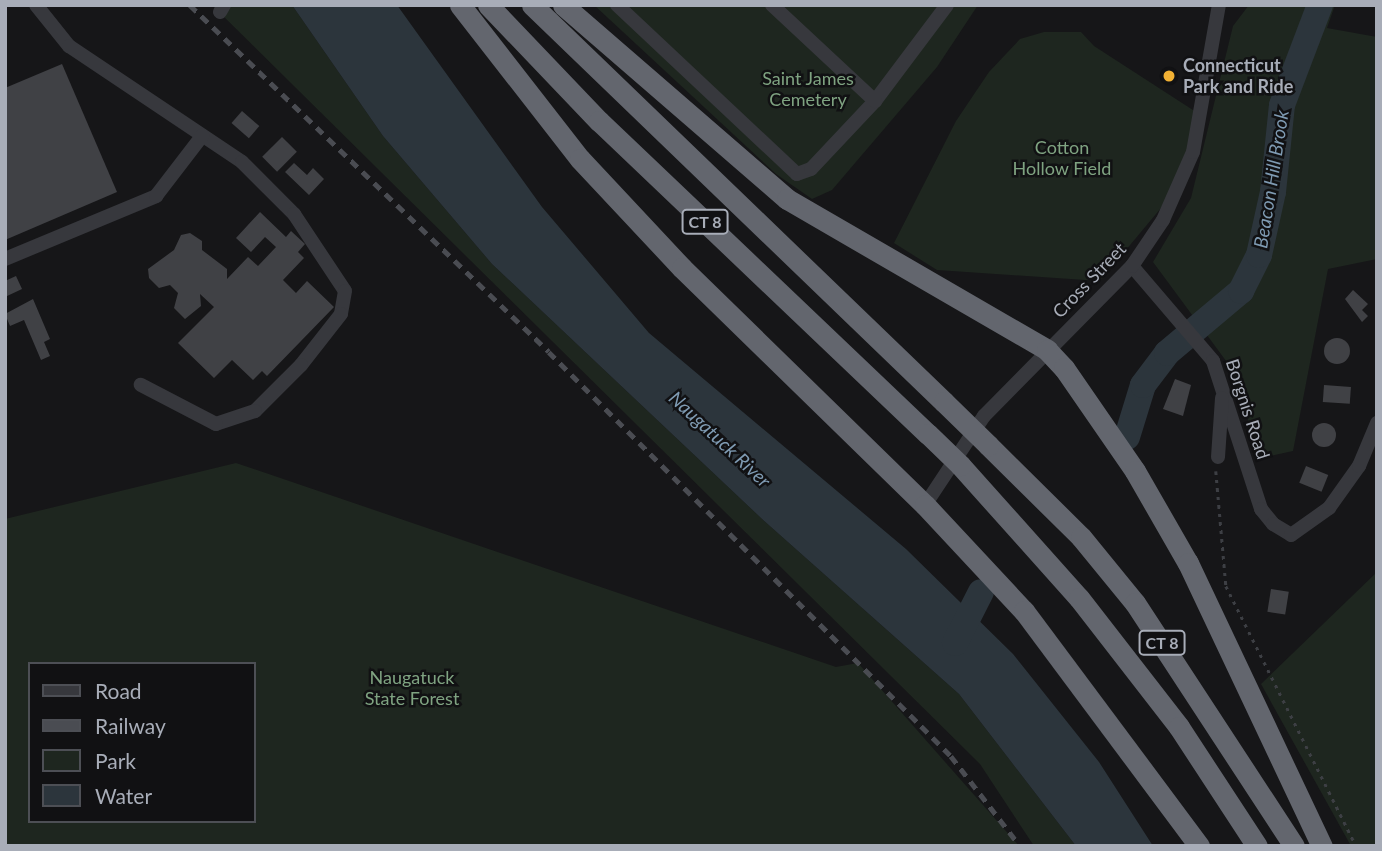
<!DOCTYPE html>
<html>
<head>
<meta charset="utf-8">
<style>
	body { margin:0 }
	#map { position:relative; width:1382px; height:851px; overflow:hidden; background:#161618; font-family:Lato,sans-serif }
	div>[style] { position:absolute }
	.green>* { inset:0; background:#1e261f }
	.water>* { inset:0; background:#2c353c }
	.river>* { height:26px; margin:-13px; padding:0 13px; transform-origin:13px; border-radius:13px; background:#2c353c }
	.building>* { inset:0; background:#404145; transform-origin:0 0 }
	.round { border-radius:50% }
	.path>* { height:2.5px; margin-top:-1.25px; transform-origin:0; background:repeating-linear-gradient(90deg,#3d3f44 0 3.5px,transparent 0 8.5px) }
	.minor>* { height:14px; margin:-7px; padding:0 7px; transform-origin:7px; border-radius:7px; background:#37383d }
	.highway>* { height:21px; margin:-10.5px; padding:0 10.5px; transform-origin:10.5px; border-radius:10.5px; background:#63666e }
	.rail>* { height:4.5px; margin-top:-2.25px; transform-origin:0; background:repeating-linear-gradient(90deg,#4a4c52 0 9px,transparent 0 16px) }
	.highway-bridge>* { height:21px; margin:-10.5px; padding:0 10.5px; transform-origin:10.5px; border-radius:10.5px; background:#63666e }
	.dots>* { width:19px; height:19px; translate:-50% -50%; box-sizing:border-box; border:4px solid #111113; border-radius:50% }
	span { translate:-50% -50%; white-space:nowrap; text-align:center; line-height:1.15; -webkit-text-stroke:5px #111113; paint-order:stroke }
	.shield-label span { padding:2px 5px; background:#111113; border:2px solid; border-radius:5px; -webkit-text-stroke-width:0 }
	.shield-label { font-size:16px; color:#a8adb8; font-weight:700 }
	.poi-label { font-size:18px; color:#a8adb8; font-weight:700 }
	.left { translate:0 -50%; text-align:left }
	.park-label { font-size:18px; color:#7fa381 }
	.street-label { font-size:18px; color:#a8adb8 }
	.water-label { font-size:19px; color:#7f9bb3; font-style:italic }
	.frame { position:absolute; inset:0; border:7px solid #a8adb8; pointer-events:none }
	.legend { position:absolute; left:28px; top:662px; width:228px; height:161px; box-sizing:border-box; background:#111113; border:2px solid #4d4f55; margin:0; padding:9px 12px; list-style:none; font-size:21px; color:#a8adb8 }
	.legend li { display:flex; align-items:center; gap:14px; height:35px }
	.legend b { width:35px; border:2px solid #4d4f55 }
</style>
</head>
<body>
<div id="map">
	<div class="green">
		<div style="clip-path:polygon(212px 5px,292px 5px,383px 136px,492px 264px,761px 518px,959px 694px,1076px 846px,1034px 846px,980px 764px)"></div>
		<div style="clip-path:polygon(594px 5px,978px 5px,937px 67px,832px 190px,812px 199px,776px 174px)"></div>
		<div style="clip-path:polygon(1249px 5px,1335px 5px,1327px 28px,1377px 37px,1377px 259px,1328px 269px,1293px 451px,1260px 458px,1232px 369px,1153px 262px,1191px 198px,1233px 26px)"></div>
		<div style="clip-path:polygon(1044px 32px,1081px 32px,1094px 46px,1196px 112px,1188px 154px,1161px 208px,1100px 281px,937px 270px,894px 243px,956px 121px,989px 72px,1020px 39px)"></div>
		<div style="clip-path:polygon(evenodd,236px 463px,836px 667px,858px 663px,1019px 846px,5px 846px,5px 519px,236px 463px,30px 664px,254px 664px,254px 821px,30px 821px,30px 664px)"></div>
		<div style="clip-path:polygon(1377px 572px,1377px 846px,1351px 846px,1261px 684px)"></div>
	</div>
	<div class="water">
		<div style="clip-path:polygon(292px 5px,397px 5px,542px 207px,649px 333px,906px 549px,1013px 654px,1099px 762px,1153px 846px,1076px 846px,959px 694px,761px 518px,492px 264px,383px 136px)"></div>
	</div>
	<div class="river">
		<div style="left:1127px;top:437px;width:54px;rotate:-72.9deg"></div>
		<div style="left:1143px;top:385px;width:40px;rotate:-53deg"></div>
		<div style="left:1167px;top:353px;width:97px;rotate:-40deg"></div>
		<div style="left:1241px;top:291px;width:40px;rotate:-63.4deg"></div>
		<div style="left:1259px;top:255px;width:65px;rotate:-77.5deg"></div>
		<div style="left:1273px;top:192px;width:87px;rotate:-84.1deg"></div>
		<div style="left:1282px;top:105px;width:107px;rotate:-69.2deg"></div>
		<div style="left:955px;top:643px;width:57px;rotate:-63deg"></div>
	</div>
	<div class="building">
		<div style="clip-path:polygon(62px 64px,117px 192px,5px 240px,5px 88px)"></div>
		<div style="left:242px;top:111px;width:23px;height:16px;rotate:41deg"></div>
		<div style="left:282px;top:137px;width:21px;height:28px;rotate:45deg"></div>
		<div style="clip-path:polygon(294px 163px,307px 175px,313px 168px,324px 179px,309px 195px,285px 172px)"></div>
		<div style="clip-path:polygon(260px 212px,286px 237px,291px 231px,305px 244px,298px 252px,304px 258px,283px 280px,296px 293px,307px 281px,334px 307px,267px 376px,262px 371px,253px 380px,232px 360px,214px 378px,178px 343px,214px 307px,200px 294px,201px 306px,185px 319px,174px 308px,178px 293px,170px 285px,159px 288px,149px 278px,148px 269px,174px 250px,181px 235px,190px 233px,202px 241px,202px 250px,227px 269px,227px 279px,248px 257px,258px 266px,276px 247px,265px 237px,251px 252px,236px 238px)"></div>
		<div style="clip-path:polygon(16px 276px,22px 289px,5px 297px,5px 281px)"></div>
		<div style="clip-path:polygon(1353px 290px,1368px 304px,1362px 310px,1368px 316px,1362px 322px,1345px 299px)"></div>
		<div style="clip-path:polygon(33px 299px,50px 339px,44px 342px,50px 356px,41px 360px,24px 320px,10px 326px,5px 314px)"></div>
		<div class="round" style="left:1324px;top:338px;width:26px;height:26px"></div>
		<div style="clip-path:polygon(1175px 379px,1191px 385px,1183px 416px,1163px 409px)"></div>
		<div style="left:1324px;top:385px;width:27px;height:17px;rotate:4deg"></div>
		<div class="round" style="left:1312px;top:423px;width:24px;height:24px"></div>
		<div style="left:1306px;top:466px;width:24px;height:18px;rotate:22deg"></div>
		<div style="left:1271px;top:589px;width:18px;height:23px;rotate:9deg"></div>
	</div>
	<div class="path">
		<div style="left:1216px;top:471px;width:115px;rotate:85deg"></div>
		<div style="left:1226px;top:586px;width:291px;rotate:63.4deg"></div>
	</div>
	<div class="minor">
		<div style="left:36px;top:5px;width:53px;rotate:51.2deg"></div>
		<div style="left:69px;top:46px;width:208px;rotate:33.8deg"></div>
		<div style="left:242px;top:162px;width:74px;rotate:45deg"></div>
		<div style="left:294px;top:214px;width:92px;rotate:56.5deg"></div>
		<div style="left:345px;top:291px;width:23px;rotate:100deg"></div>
		<div style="left:341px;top:314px;width:65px;rotate:128.1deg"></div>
		<div style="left:301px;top:365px;width:65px;rotate:135deg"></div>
		<div style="left:255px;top:411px;width:41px;rotate:161.6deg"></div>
		<div style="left:216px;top:424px;width:85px;rotate:-152.5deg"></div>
		<div style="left:617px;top:5px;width:247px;rotate:43.2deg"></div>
		<div style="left:797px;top:174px;width:15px;rotate:-20deg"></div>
		<div style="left:811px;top:169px;width:93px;rotate:-46.7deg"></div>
		<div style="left:875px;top:101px;width:120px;rotate:-53.1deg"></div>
		<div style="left:772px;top:5px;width:141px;rotate:43deg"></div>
		<div style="left:220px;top:12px;width:8px;rotate:-60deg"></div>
		<div style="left:5px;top:259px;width:164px;rotate:-22.6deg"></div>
		<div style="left:156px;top:196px;width:76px;rotate:-52.5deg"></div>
		<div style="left:1132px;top:266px;width:125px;rotate:49.5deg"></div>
		<div style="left:1213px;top:361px;width:156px;rotate:72deg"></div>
		<div style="left:1261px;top:509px;width:19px;rotate:51deg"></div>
		<div style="left:1273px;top:524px;width:21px;rotate:31deg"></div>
		<div style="left:1291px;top:535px;width:47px;rotate:-35.4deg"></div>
		<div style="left:1329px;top:508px;width:52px;rotate:-54.5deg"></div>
		<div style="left:1359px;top:466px;width:47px;rotate:-67.3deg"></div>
		<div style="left:1218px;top:457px;width:59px;rotate:-86.1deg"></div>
		<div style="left:925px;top:505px;width:107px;rotate:-56.5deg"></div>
		<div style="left:984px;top:416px;width:211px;rotate:-45.4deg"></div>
		<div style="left:1132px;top:266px;width:55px;rotate:-56deg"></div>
		<div style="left:1163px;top:220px;width:74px;rotate:-66.2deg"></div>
		<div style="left:1193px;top:152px;width:149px;rotate:-80deg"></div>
	</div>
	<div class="highway">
		<div style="left:460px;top:5px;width:195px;rotate:52.1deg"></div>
		<div style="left:580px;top:159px;width:149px;rotate:46.9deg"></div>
		<div style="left:682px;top:268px;width:339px;rotate:44.3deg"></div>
		<div style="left:925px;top:505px;width:145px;rotate:47deg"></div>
		<div style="left:1024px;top:611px;width:293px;rotate:53.3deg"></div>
		<div style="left:488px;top:5px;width:161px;rotate:46.3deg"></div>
		<div style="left:599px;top:121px;width:454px;rotate:43.6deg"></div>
		<div style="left:532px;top:5px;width:572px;rotate:43.94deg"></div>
		<div style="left:563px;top:5px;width:296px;rotate:40.9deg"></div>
		<div style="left:787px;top:199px;width:301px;rotate:30.1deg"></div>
		<div style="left:1047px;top:350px;width:25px;rotate:47deg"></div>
		<div style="left:1064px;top:368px;width:125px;rotate:55.4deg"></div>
		<div style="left:1135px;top:471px;width:106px;rotate:60.1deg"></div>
		<div style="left:1188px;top:563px;width:313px;rotate:64.7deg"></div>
		<div style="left:988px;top:445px;width:131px;rotate:44.7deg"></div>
		<div style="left:1081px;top:537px;width:85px;rotate:50.7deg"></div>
		<div style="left:1135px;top:603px;width:290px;rotate:56.8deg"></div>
		<div style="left:960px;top:465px;width:178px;rotate:48.2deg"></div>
		<div style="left:1079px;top:598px;width:163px;rotate:52.2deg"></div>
		<div style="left:1179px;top:727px;width:142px;rotate:56.8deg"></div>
	</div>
	<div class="rail">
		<div style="left:190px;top:5px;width:499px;rotate:44deg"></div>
		<div style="left:549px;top:352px;width:570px;rotate:45.14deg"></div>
		<div style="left:951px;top:756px;width:113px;rotate:52.5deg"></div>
	</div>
	<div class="highway-bridge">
		<div style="left:944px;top:402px;width:62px;rotate:44.3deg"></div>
		<div style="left:928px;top:434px;width:45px;rotate:44.1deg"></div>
	</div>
	<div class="dots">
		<div style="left:1169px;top:76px;background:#f2b134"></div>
	</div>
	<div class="shield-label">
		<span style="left:705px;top:222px">CT 8</span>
		<span style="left:1162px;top:643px">CT 8</span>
	</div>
	<div class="poi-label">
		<span class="left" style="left:1183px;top:76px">Connecticut<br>Park and Ride</span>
	</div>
	<div class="park-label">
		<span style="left:808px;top:89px">Saint James<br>Cemetery</span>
		<span style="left:1062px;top:158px">Cotton<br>Hollow Field</span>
		<span style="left:412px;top:688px">Naugatuck<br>State Forest</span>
	</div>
	<div class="street-label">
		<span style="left:1089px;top:280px;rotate:-46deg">Cross Street</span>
		<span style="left:1248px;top:409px;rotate:72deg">Borgnis Road</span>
	</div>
	<div class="water-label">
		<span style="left:1271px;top:179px;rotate:-81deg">Beacon Hill Brook</span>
		<span style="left:720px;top:439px;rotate:43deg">Naugatuck River</span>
	</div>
	<div class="frame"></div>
	<ul class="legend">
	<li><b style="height:9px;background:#37383d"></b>Road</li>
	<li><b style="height:9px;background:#4a4c52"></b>Railway</li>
	<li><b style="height:19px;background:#1e261f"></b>Park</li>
	<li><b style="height:19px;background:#2c353c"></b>Water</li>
	</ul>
</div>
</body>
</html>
